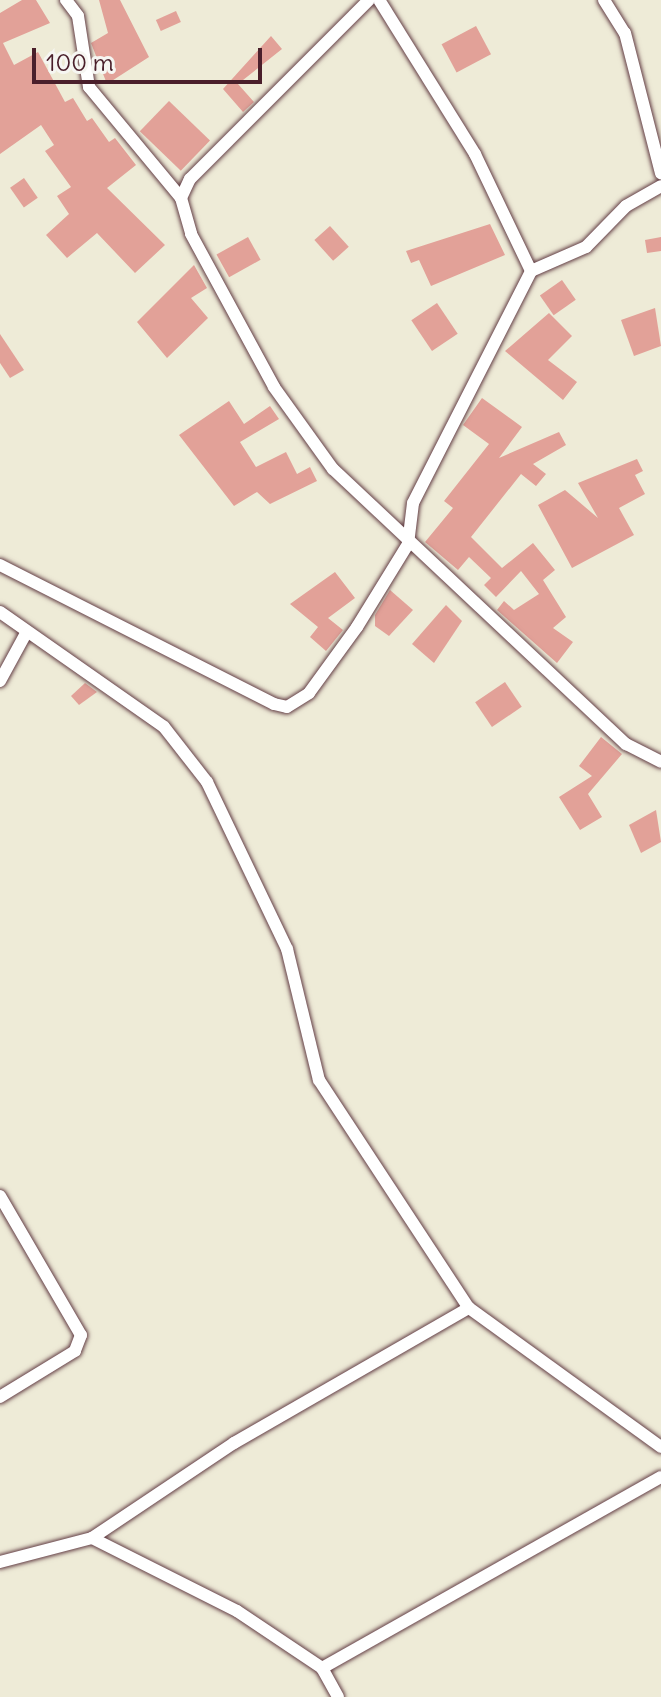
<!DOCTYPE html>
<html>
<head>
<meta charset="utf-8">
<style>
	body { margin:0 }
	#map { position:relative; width:661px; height:1697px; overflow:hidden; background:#eeebd7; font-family:Delius,sans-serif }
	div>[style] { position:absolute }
	.building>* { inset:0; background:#e2a198; transform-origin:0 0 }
	.roads { filter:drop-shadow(0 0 2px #633e45) drop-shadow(0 0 2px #633e45) }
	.minor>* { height:12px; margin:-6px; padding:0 6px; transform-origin:6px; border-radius:6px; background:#fff }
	span { translate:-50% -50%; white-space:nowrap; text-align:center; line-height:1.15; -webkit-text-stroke:6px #f6f6f2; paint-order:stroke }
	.scale { position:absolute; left:32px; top:48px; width:230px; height:36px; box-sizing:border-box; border:4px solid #4a1f2b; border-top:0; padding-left:10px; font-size:24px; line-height:28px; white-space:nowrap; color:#4a1f2b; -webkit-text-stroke:6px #f6f6f2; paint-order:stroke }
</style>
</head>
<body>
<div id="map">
	<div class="building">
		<div style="clip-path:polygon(22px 0,36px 0,50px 23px,3px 43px,14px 65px,38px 52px,65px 102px,73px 98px,87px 121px,92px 118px,109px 142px,115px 138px,136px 165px,107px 188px,165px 245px,135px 273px,97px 233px,67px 258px,46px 235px,69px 214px,57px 196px,71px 187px,45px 151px,54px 145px,41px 125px,0 154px,0 13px)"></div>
		<div style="clip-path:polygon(99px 0,120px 0,149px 57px,107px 84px,91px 43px,108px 33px)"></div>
		<div style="left:176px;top:11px;width:12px;height:22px;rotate:66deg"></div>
		<div style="left:476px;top:26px;width:32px;height:39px;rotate:62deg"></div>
		<div style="clip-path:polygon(271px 36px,282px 49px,238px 84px,254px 102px,243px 112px,223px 89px)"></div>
		<div style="left:169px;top:101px;width:57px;height:42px;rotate:44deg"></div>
		<div style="left:24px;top:178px;width:24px;height:17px;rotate:55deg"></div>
		<div style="clip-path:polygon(490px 224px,505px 255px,431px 286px,419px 260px,411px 263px,406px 251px)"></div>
		<div style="left:330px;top:226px;width:28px;height:21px;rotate:48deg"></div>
		<div style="left:248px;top:237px;width:26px;height:36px;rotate:61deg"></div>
		<div style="clip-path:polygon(661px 237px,661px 251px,647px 253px,645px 240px)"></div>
		<div style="clip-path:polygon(194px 265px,207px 288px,191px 298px,208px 318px,167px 358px,137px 322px)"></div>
		<div style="left:562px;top:280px;width:24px;height:27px;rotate:55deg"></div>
		<div style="left:437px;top:303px;width:37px;height:31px;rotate:56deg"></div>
		<div style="clip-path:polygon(655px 308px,661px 346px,634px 356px,621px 320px)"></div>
		<div style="clip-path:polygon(549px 313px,572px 336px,548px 360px,577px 382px,563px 400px,505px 351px)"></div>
		<div style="clip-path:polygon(0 334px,24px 370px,10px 378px,0 363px)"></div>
		<div style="clip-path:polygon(482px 398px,522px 427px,499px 458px,559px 432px,566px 445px,533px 464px,546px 474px,536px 486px,521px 474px,471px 537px,502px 568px,533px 543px,555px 570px,543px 580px,566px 617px,553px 628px,573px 642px,557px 663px,497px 610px,504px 601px,514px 610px,539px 594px,521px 571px,496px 597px,484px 585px,491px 578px,469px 557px,458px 570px,425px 542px,453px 508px,444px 501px,489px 444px,463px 425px)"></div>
		<div style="clip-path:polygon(229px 401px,244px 424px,270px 406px,279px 419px,240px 442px,256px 467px,286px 452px,297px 474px,310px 467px,317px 481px,270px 504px,257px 492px,234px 506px,179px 435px)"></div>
		<div style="clip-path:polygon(637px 459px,643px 471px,635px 475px,645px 494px,619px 508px,634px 535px,572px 568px,538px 505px,565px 490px,598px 518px,578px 483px)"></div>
		<div style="clip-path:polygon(335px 572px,355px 598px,328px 618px,343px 630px,326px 651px,310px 637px,318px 627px,290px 604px)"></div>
		<div style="clip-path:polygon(390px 590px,413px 610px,389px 636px,375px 626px,375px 615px)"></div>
		<div style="clip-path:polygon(446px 605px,462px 621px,434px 663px,412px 644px)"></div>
		<div style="left:505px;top:682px;width:30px;height:36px;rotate:56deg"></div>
		<div style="clip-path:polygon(85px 683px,97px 692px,79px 705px,71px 696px)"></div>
		<div style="clip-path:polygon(601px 737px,622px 754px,588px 794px,602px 817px,580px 830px,559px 797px,592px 776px,579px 766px)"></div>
		<div style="clip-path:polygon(656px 810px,661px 842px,641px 853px,629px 825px)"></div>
	</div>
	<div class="roads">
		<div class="minor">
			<div style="left:66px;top:0;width:20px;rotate:53deg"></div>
			<div style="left:78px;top:16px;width:72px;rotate:81.2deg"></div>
			<div style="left:89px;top:87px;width:144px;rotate:50.3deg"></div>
			<div style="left:181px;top:198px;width:37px;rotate:74deg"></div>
			<div style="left:191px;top:234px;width:174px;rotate:61.5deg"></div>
			<div style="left:274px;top:387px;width:101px;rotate:54.3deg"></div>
			<div style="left:333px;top:469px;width:402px;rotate:43.2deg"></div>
			<div style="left:626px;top:744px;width:39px;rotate:27deg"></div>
			<div style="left:604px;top:0;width:39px;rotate:58deg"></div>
			<div style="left:625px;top:33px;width:145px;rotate:75.6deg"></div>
			<div style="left:181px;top:198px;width:21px;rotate:-65deg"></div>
			<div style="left:190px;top:179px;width:253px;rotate:-45deg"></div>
			<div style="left:531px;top:271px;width:60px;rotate:-23.6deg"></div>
			<div style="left:586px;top:247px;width:57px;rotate:-45.7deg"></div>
			<div style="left:626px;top:206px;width:40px;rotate:-29.7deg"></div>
			<div style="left:0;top:565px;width:307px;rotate:26.9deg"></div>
			<div style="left:274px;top:704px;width:13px;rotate:13deg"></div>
			<div style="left:287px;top:707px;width:26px;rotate:-32deg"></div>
			<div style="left:309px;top:693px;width:82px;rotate:-54deg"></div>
			<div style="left:357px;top:627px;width:97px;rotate:-58.4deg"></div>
			<div style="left:408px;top:544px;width:41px;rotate:-83deg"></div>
			<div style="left:413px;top:503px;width:260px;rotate:-63deg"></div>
			<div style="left:531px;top:271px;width:130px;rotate:-115.6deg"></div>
			<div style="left:475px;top:154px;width:181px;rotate:-121.9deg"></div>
			<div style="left:0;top:612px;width:200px;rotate:35deg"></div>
			<div style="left:164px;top:727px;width:70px;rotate:52deg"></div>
			<div style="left:207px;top:782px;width:185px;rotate:64.4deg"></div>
			<div style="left:287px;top:949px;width:135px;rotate:76.3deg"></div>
			<div style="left:319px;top:1080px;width:273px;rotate:56.7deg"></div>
			<div style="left:469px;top:1308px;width:237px;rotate:35.9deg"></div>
			<div style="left:0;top:681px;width:52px;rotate:-61.5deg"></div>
			<div style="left:0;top:1196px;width:161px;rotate:59.8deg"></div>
			<div style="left:81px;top:1335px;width:17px;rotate:111deg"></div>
			<div style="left:75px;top:1351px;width:88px;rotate:148.5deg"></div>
			<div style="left:92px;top:1538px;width:162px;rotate:26.7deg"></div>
			<div style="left:237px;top:1611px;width:102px;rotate:33.8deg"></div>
			<div style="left:322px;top:1668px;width:33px;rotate:61deg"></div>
			<div style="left:0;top:1562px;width:95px;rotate:-14.6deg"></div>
			<div style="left:92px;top:1538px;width:171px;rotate:-33.8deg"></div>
			<div style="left:234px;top:1443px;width:271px;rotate:-29.9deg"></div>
			<div style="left:322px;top:1668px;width:389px;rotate:-29.4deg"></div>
		</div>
	</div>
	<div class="scale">100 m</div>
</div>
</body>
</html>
